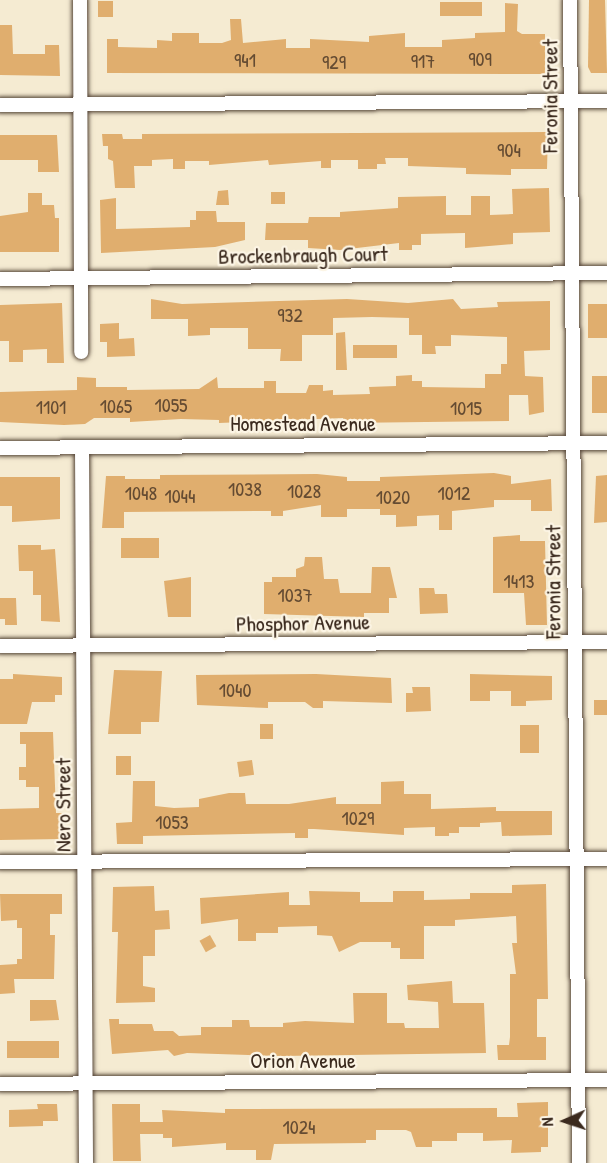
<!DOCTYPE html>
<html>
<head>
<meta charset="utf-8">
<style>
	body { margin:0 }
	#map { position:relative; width:607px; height:1163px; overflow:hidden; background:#f5ebd2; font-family:"Patrick Hand",sans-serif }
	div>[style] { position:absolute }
	.building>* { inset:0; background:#e0ae6e; transform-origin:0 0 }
	.roads { filter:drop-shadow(0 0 2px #574739) drop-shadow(0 0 2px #574739) }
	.street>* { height:14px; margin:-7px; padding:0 7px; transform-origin:7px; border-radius:7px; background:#fff }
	span { translate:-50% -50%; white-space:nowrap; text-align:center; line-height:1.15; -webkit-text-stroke:4.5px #fcf5e5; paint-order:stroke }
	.number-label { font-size:20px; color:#644b32 }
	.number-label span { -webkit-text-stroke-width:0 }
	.street-label { font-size:22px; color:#3b2a1e }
	.north { position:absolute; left:535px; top:1091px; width:60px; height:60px; -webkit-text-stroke:4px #fcf5e5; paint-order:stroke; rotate:267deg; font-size:16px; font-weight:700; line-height:24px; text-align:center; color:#3b2a1e }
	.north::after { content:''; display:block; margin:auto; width:21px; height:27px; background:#3b2a1e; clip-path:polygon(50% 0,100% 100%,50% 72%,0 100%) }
</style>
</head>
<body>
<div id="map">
	<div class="building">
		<div style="clip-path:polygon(589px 0,605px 0,607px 73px,591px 73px,588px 67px)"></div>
		<div style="left:113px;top:1px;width:16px;height:15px;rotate:90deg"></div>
		<div style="left:440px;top:2px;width:42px;height:14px"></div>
		<div style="clip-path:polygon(505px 3px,518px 4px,517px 31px,522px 34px,545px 34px,545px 74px,107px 73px,107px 39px,118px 39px,118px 47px,157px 48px,157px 40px,172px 41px,172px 33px,199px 33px,199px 43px,222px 43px,231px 40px,230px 19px,241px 19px,243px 43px,286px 39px,286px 48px,310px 48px,310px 39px,369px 42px,369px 36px,405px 33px,405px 47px,442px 47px,442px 40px,475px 38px,475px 33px,505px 32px)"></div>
		<div style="clip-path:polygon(0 25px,12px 25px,13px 54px,45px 54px,45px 45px,59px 45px,60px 76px,0 75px)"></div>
		<div style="clip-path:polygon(548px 132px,547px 169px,511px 169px,511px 175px,466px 174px,466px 168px,408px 166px,408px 158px,385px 158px,386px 164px,377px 164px,377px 169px,358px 169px,358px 160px,331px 160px,331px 168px,321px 168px,321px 161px,269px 165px,268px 160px,209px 165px,209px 161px,185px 161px,185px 169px,173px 169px,173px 159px,152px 160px,152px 166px,134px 166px,135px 188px,115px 188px,113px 161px,108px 159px,108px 146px,103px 146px,102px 134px,122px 134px,123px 139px,142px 139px,142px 134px)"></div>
		<div style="clip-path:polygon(0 135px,57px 135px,59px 172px,38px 172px,38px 160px,0 160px)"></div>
		<div style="clip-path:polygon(549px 188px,550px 232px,513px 233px,513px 244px,465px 248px,465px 233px,421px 234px,421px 245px,412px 245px,412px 250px,399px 250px,399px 243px,340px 250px,308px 248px,308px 240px,265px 240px,266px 223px,308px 223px,309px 217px,340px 217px,340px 212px,398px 208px,398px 197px,446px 196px,446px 215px,471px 215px,471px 196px,490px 196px,490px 215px,513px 214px,512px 189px)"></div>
		<div style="clip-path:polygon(228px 190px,229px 205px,216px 205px,218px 191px)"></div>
		<div style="left:271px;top:192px;width:14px;height:12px"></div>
		<div style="clip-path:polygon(28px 193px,42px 193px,42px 205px,54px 205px,55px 218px,59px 218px,59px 252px,0 252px,0 216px,28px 212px)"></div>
		<div style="clip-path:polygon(116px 198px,116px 229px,190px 227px,190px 220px,196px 220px,196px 211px,216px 211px,217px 222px,245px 222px,245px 240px,215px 247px,101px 253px,100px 200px)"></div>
		<div style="clip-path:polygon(151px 299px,182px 304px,347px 299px,408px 303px,453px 299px,461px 309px,498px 307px,497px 302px,550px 301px,550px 350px,524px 351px,525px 376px,543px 377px,544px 412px,529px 415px,528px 395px,509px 395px,509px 421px,343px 423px,343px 418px,219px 423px,219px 420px,181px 419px,130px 422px,130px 418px,94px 418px,85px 424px,64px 425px,0 422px,0 392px,77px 390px,77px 377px,96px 378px,96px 387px,127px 387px,127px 390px,199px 389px,217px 377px,218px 388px,264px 388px,264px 381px,276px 381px,276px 393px,306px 393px,309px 385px,323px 385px,323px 391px,333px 390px,333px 395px,370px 394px,369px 387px,396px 386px,396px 376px,412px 375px,412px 381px,422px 381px,422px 387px,485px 388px,485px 374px,501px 374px,501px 364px,507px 364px,507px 337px,451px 335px,451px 346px,435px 346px,436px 354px,422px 354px,422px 335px,409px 335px,409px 318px,372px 317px,333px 318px,333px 335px,302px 335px,302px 361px,280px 361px,281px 349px,248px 349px,248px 328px,210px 328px,210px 335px,188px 336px,188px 319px,151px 319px)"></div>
		<div style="clip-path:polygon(62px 303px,64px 363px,47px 363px,47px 349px,23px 350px,23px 362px,9px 362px,9px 341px,0 341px,0 305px)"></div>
		<div style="left:588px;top:304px;width:19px;height:34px"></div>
		<div style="clip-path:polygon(119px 323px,119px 339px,134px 338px,135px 356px,107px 357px,107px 342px,100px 342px,100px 324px)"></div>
		<div style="clip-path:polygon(345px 332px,347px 370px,336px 370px,336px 333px)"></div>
		<div style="left:353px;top:345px;width:44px;height:13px"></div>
		<div style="left:592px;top:376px;width:15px;height:37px"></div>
		<div style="clip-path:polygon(494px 473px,511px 476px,511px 484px,551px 479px,552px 511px,531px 511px,531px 500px,494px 500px,494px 507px,452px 511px,452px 530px,439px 530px,439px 515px,417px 516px,417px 526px,396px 527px,396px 515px,380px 515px,380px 509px,347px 509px,347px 517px,321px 517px,321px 505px,283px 511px,283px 516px,271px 516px,271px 511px,124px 512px,124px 528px,102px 528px,106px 476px,125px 476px,125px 479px,160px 479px,160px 475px,317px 474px,347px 477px,347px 481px,380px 481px,380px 477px)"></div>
		<div style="clip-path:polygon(607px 475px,607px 522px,594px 523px,596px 476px)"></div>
		<div style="clip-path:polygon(0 477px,60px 477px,60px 519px,12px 522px,12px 506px,0 506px)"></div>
		<div style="clip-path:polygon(520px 535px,520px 541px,545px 541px,547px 625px,526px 625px,524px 593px,493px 593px,493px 537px)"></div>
		<div style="left:121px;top:538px;width:38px;height:20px"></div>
		<div style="clip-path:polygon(18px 545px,41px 545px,41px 550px,55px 549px,60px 622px,41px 621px,41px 595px,33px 595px,33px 571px,19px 571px)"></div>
		<div style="clip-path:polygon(305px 557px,322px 557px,324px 579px,338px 579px,340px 593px,371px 593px,372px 567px,390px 567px,397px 598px,389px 598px,389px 613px,364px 613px,364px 617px,264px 614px,264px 582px,272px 582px,272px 577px,296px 577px,296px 569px,304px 566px)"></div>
		<div style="clip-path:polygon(191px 577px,191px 617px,168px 617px,164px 581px)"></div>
		<div style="clip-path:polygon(419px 588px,434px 588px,435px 594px,447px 594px,448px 613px,420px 614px)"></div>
		<div style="clip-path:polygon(0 598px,16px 598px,17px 625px,5px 625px,5px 619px,0 619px)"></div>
		<div style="clip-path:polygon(114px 670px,162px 671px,159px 722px,141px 722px,141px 734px,108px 734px)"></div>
		<div style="clip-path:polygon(13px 674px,62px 677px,62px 695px,55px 695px,55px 702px,32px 702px,27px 724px,0 724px,0 679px,13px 679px)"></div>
		<div style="clip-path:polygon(316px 674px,391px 678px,392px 703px,323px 701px,323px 708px,313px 708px,305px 702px,268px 702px,268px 708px,197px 705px,196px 675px)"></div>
		<div style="clip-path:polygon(470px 674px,552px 676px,552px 700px,526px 701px,526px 706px,511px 706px,511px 691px,490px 691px,490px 701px,470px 701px)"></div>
		<div style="clip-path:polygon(412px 687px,430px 687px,431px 711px,406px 712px,406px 693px,413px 693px)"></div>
		<div style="left:594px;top:700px;width:13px;height:15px"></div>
		<div style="left:260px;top:724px;width:13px;height:15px"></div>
		<div style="left:520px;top:725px;width:19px;height:28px"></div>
		<div style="clip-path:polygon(20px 732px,53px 732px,56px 813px,62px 813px,62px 839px,0 840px,0 809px,39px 808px,39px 787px,26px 787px,26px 780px,19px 780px,19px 767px,26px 767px,26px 744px,20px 744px)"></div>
		<div style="left:116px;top:756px;width:15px;height:19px"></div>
		<div style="left:252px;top:760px;width:15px;height:15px;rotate:82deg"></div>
		<div style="clip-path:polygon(133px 781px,155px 781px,155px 806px,174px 808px,199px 807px,199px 799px,229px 793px,245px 793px,246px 804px,289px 804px,336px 797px,336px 804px,381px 804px,381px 782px,404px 781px,404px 794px,431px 794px,431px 809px,496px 807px,496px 811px,552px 811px,552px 835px,502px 836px,501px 822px,480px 823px,480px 827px,459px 827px,459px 833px,449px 833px,449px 836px,435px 836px,435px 827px,404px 828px,404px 835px,314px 829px,308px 829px,308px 838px,295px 838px,295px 833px,143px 836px,143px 844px,117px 844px,116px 823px,132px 822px)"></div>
		<div style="clip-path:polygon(546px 884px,548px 999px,537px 999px,537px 1037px,546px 1037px,546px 1060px,498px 1060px,497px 1045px,509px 1045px,510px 1037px,510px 974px,516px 974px,512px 943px,517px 943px,516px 916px,455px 920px,455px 926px,424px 926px,424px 959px,400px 959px,400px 948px,391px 948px,391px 942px,360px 942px,339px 952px,332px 936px,317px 935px,317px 926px,278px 927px,278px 933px,256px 933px,256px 941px,238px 941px,238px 919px,201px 924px,200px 898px,289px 892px,289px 905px,310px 905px,309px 891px,360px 892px,360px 902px,393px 902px,393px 891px,424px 891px,424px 900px,470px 899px,470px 893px,512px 893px,512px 885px)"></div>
		<div style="clip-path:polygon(154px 886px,155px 911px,169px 910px,170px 929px,155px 930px,155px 956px,143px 956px,143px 986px,155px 988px,155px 1002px,116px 1003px,118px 932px,112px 932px,113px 887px)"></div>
		<div style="clip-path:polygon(0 894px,62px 894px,62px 914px,50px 914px,50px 935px,55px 935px,54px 979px,14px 979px,15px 993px,0 994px,0 965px,17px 964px,17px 959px,22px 959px,22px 928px,17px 928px,17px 920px,1px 921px)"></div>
		<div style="left:210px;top:935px;width:13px;height:12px;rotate:61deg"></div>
		<div style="clip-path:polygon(452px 981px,453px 1003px,484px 1003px,486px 1053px,281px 1056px,187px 1053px,174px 1056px,168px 1050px,112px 1054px,109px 1019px,119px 1019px,119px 1024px,152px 1024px,154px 1031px,173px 1031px,179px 1036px,201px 1035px,201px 1027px,232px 1027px,232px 1020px,249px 1020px,250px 1027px,283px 1027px,283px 1023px,305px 1021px,354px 1023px,353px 993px,387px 993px,387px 1023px,404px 1023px,405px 1028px,439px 1028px,438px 1002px,408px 1000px,407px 985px)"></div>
		<div style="clip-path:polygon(30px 1000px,56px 1000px,59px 1020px,30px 1021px)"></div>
		<div style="left:7px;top:1041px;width:52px;height:17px"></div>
		<div style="clip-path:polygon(548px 1102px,548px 1147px,541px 1147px,541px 1152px,511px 1153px,512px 1140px,483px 1141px,483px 1133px,457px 1133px,457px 1141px,432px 1141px,432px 1147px,416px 1147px,411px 1132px,406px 1130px,376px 1130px,376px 1140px,366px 1140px,366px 1143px,274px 1144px,271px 1160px,256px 1160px,256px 1150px,226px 1150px,226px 1143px,172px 1147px,172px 1138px,163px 1138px,163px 1134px,140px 1134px,141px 1161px,113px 1161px,112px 1104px,140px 1104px,140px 1122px,163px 1122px,162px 1110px,225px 1113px,225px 1109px,497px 1108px,497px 1117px,518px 1117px,517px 1103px)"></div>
		<div style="clip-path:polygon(37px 1104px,57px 1104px,58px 1121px,43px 1121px,43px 1126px,9px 1127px,9px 1110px,38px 1109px)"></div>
	</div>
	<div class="roads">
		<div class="street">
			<div style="left:80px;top:0;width:352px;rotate:89.8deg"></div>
			<div style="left:570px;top:0;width:1163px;rotate:89.56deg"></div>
			<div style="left:0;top:105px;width:607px;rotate:-0.38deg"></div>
			<div style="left:0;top:279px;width:607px;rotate:-0.57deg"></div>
			<div style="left:82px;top:447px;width:716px;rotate:89.68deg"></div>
			<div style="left:0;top:448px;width:607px;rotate:-0.47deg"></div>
			<div style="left:0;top:646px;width:607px;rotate:-0.38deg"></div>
			<div style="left:0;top:862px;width:607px;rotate:-0.28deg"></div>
			<div style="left:0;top:1084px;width:607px;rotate:-0.38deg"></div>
		</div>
	</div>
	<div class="number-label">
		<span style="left:480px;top:58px">909</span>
		<span style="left:245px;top:59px">941</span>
		<span style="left:423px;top:60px">917</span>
		<span style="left:334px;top:61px">929</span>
		<span style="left:509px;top:149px">904</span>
		<span style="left:290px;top:314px">932</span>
		<span style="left:171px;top:404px">1055</span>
		<span style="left:116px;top:405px">1065</span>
		<span style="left:51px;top:406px">1101</span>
		<span style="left:466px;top:407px">1015</span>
		<span style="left:245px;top:488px">1038</span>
		<span style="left:304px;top:490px">1028</span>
		<span style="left:141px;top:492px">1048</span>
		<span style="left:454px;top:492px">1012</span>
		<span style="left:180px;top:495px">1044</span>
		<span style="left:393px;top:496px">1020</span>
		<span style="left:519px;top:580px">1413</span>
		<span style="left:295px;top:594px">1037</span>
		<span style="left:235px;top:689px">1040</span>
		<span style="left:358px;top:817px">1029</span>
		<span style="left:172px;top:821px">1053</span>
		<span style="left:299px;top:1126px">1024</span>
	</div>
	<div class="street-label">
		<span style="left:550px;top:96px;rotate:-90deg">Feronia Street</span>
		<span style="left:303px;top:255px;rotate:-1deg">Brockenbraugh Court</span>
		<span style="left:303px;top:424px">Homestead Avenue</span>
		<span style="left:553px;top:582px;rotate:-90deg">Feronia Street</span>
		<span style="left:303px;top:623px;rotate:-1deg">Phosphor Avenue</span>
		<span style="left:63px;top:805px;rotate:-90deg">Nero Street</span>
		<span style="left:303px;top:1061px">Orion Avenue</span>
	</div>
	<div class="north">N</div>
</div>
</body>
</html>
